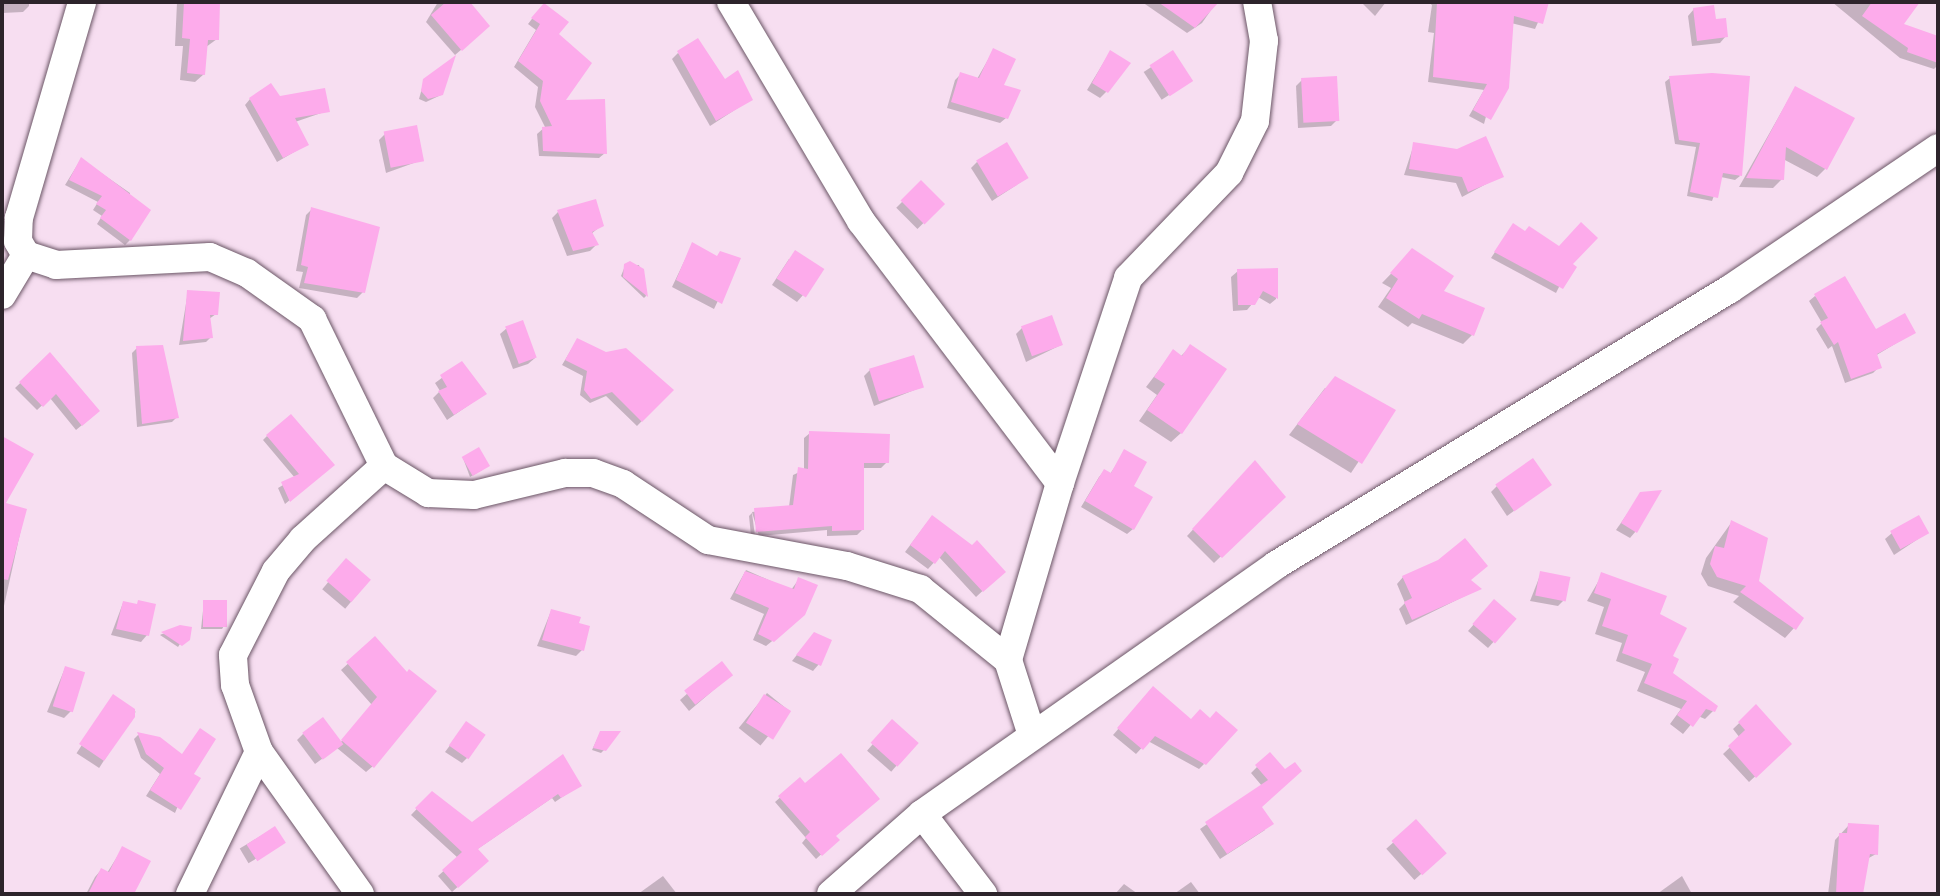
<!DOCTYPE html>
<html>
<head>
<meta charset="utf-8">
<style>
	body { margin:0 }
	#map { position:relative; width:1940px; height:896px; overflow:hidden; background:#f7def1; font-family:"DejaVu Sans",sans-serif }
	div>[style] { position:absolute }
	.shadow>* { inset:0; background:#0003; transform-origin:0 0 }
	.building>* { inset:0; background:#fdabeb; transform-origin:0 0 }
	.roads { filter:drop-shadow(0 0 2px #6b5666) drop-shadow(0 0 2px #6b5666) }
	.minor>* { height:28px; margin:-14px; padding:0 14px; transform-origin:14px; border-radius:14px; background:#fff }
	span { translate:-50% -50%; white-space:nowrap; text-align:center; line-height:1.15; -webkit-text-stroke:7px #fff; paint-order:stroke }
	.frame { position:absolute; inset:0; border:4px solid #2d242b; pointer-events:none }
</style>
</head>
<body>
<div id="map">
	<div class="shadow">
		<div style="clip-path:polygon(2px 2px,29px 2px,29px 6px,23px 12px,2px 13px)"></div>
		<div style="clip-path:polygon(177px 2px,218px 2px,217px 39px,206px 47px,204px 74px,195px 82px,180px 80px,183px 46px,175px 46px)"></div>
		<div style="clip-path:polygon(438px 2px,467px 2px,482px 32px,455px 55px,426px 22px)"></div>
		<div style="clip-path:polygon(1142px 2px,1214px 2px,1216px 3px,1202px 23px,1187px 33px)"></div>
		<div style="clip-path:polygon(1361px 2px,1386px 2px,1375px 16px)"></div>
		<div style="clip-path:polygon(1428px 2px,1547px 2px,1535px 29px,1511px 23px,1484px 124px,1469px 116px,1484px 90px,1428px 82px,1434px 33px,1428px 32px,1432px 5px)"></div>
		<div style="clip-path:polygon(1832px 2px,1904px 2px,1901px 26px,1938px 38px,1938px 65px,1934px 69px,1900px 58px)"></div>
		<div style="clip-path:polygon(1694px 9px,1726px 36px,1720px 43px,1692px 46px,1688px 16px)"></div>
		<div style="clip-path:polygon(538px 11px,556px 35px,563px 102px,605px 153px,599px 158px,539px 156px,537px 134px,545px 127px,535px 107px,538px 87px,514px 67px,536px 30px,528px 24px)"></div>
		<div style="clip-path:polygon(993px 51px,1006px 118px,1000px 123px,947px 108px,955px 80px,961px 74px,977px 79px)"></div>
		<div style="clip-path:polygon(1110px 52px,1106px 92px,1100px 98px,1087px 90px)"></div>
		<div style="clip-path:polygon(678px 53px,724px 81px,750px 100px,710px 126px,672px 59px)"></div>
		<div style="left:1173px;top:53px;width:33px;height:35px;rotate:57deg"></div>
		<div style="clip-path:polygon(1670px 78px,1740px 176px,1735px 180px,1721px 177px,1712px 201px,1687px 196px,1696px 147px,1675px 144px,1665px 82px)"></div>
		<div style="clip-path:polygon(1302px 80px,1337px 120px,1331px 126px,1298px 128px,1296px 86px)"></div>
		<div style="clip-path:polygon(424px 81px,441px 95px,426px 102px,419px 99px)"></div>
		<div style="clip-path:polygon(1795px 88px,1826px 168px,1817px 177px,1783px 159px,1782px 179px,1773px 188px,1739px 187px)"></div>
		<div style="clip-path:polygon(250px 99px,327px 111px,295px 122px,306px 145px,277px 162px,245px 105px)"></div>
		<div style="clip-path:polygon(385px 134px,422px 160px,386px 173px,379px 140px)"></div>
		<div style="clip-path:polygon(1414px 144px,1501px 176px,1462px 197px,1456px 183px,1404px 175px)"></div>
		<div style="clip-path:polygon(81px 159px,130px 193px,130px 240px,125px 245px,97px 224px,102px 216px,93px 210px,98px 202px,65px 185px)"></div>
		<div style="clip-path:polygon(977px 162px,1027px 178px,992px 201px,971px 168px)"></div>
		<div style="left:921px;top:183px;width:30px;height:35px;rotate:45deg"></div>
		<div style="clip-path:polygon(312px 209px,363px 292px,357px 298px,299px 288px,303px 272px,296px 271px,306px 215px)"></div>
		<div style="clip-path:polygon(558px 212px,602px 225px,591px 234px,596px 245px,590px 251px,567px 256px,552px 218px)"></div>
		<div style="clip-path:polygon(1513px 225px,1570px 265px,1556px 293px,1491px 258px)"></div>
		<div style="clip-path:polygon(692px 245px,716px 258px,738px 259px,714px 309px,672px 287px)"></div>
		<div style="clip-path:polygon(1413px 251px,1472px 335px,1463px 344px,1412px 323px,1408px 327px,1378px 307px,1391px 288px,1382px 283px)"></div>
		<div style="clip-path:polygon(789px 259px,803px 295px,797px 302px,772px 285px)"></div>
		<div style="clip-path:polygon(639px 265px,646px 296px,644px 298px,621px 276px,625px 266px)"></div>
		<div style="clip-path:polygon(1276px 270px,1276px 299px,1270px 304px,1258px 297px,1247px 310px,1233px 311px,1231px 277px,1238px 271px)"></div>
		<div style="clip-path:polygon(188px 292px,216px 314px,209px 319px,211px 337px,206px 342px,179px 345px)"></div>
		<div style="clip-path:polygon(1815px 296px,1875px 331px,1913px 333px,1875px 356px,1879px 367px,1873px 373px,1845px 383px,1832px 346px,1828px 349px,1816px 329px,1822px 323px,1809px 301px)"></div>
		<div style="clip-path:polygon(507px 328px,535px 358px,528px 364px,513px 369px,500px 334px)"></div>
		<div style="clip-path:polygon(1022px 328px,1061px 345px,1026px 362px,1016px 334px)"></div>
		<div style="clip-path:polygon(577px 340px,671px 391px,637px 426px,606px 396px,590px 403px,580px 395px,583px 376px,562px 365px)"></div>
		<div style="clip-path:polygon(1190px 347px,1181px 433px,1171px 442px,1139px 421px,1157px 395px,1146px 387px,1173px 352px,1180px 357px)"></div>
		<div style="clip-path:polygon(137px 348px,177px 417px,172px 422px,137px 427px,132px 353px)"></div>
		<div style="clip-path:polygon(50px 355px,93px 416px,76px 430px,50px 398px,37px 410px,15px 388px)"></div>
		<div style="clip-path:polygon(462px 363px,485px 394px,447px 420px,433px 398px,440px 391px,435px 383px)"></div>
		<div style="clip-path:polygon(870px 370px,922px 387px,874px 406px,864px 376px)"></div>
		<div style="clip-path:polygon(1325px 388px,1393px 410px,1351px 473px,1289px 435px)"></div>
		<div style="clip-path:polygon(810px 433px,887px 462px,881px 468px,862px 468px,862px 530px,857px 535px,827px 536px,827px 530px,759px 536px,752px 512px,789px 507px,793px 475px,804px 470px,804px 438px)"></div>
		<div style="clip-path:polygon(267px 436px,328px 469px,285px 504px,278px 488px,295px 478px,263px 440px)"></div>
		<div style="clip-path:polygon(1125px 452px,1133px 529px,1127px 534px,1081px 507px,1099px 477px,1104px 471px,1110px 474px)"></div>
		<div style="clip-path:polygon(463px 458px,485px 468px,470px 477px)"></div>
		<div style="clip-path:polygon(1255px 463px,1283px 496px,1214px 563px,1187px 536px)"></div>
		<div style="clip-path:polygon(1549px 485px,1507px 516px,1491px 492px,1497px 486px)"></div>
		<div style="clip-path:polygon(1641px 494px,1636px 531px,1630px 538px,1616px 530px)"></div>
		<div style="clip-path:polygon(2px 504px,25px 511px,2px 615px)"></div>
		<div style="clip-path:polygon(752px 513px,755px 536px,751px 536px,749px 516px)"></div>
		<div style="clip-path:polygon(1731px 523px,1757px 582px,1794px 628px,1785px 638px,1733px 602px,1739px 596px,1708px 586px,1701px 574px,1706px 558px)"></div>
		<div style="clip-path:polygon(926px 524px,1003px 572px,976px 597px,939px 557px,928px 569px,905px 552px)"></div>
		<div style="clip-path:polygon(1892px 533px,1927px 533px,1894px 555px,1885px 539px)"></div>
		<div style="left:346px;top:561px;width:30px;height:37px;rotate:40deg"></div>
		<div style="clip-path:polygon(746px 570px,791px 590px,799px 579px,797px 621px,766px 646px,753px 640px,764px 614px,730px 599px)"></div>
		<div style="clip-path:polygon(1541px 573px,1564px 600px,1558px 606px,1530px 601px)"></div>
		<div style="clip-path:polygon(1602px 575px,1658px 615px,1671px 674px,1713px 711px,1705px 719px,1698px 716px,1683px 734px,1670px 724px,1681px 709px,1637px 691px,1645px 672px,1616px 661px,1622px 643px,1595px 634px,1604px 607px,1587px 601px)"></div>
		<div style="clip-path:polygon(1403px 577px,1469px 581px,1479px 589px,1406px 625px,1399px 609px,1405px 603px,1397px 584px)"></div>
		<div style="clip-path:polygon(204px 602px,224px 626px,222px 629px,201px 629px)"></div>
		<div style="clip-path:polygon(123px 603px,147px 635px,141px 642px,111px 635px)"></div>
		<div style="clip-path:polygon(1488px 608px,1514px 619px,1488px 648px,1468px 631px)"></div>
		<div style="clip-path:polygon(551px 611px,577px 625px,582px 650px,576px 656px,537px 646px)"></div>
		<div style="clip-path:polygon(190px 629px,178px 647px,160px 635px,162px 634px)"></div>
		<div style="clip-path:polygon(375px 639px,406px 675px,373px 766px,366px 772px,337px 748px,315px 764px,297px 740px,303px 734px,340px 743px,372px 705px,341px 670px)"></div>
		<div style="clip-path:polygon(808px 641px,819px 664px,813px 671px,792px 661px)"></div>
		<div style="clip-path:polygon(721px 664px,724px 681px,689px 711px,680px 700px)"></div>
		<div style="clip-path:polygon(65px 668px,71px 711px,64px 718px,47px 712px)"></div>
		<div style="left:767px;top:693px;width:28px;height:45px;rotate:39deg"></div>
		<div style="clip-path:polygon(1148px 695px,1204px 764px,1199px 769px,1148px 741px,1136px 754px,1113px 735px)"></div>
		<div style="left:113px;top:697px;width:27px;height:67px;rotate:33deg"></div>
		<div style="clip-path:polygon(1756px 707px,1790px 744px,1749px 782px,1723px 754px,1740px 738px,1733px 729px)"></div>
		<div style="left:892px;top:722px;width:32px;height:38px;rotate:41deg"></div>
		<div style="clip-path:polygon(466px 724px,468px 757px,462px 763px,445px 752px)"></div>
		<div style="clip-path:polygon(600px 733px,604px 750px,601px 753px,592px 750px)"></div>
		<div style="clip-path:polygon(138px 735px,159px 739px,191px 774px,175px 813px,146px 796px,160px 774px,141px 758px,134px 739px)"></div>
		<div style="clip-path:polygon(1257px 767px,1284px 771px,1260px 807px,1265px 830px,1220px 859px,1200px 829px,1262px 786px,1251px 773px)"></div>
		<div style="clip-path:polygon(800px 780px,837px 840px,816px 859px,802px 843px,806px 838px,775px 802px)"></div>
		<div style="clip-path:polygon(580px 785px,555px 802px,552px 798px,476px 850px,481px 866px,452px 892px,438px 876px,458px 858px,411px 815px,432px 793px,472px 824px)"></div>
		<div style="left:1416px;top:822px;width:42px;height:40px;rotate:48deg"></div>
		<div style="clip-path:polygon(1849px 825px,1876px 854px,1867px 859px,1861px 894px,1828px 894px,1835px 840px)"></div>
		<div style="left:274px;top:828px;width:17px;height:40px;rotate:59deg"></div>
		<div style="clip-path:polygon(122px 849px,132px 894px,86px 894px,95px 877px,101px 870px,107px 873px)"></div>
		<div style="clip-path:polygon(663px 876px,677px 894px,638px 894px)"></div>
		<div style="clip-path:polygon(1682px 876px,1692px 894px,1657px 894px)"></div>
		<div style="clip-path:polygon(1191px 882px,1200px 894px,1174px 894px)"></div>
		<div style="clip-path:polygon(1124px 884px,1138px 894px,1115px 894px)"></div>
	</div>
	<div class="building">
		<div style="clip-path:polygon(184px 2px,220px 2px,219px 40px,208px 40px,205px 75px,187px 73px,190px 39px,182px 38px)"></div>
		<div style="clip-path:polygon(446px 2px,470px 2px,490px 26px,462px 51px,431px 15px)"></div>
		<div style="clip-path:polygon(1158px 2px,1219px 2px,1195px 28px)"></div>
		<div style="clip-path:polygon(1437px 2px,1549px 2px,1543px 24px,1514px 16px,1509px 88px,1491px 120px,1473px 110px,1487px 84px,1433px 77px)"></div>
		<div style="clip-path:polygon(1872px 2px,1920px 2px,1904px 24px,1938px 36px,1938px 63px,1907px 52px,1908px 48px,1862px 16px)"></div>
		<div style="clip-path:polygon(544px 3px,569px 22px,559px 34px,592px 63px,566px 100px,605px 99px,607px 154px,543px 151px,542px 127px,552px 126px,540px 101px,543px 81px,518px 61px,540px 24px,531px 18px)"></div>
		<div style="clip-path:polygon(1714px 5px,1716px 19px,1726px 18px,1728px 37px,1697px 41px,1693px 8px)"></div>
		<div style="clip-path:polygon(698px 38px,725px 79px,738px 70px,753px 100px,716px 121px,677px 51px)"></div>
		<div style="clip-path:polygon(993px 48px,1016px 59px,1004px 85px,1021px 90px,1008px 119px,951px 102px,960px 72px,979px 78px)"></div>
		<div style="clip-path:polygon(1110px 50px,1131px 63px,1108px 93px,1092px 83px)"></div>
		<div style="left:1173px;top:50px;width:37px;height:28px;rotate:57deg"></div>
		<div style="clip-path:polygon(456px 55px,443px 95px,428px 99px,421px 91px,423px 79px)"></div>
		<div style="clip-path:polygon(1712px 73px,1750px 76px,1742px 176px,1723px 173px,1718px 198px,1690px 192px,1700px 143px,1679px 140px,1669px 76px)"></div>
		<div style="left:1337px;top:76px;width:45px;height:36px;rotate:87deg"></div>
		<div style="clip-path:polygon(271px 83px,280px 96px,325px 88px,330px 112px,295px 118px,309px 145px,283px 158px,249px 98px)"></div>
		<div style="clip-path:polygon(1795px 86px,1855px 118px,1827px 170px,1786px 147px,1784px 180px,1746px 178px)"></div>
		<div style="left:417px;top:125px;width:37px;height:34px;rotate:79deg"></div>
		<div style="clip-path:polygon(1486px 136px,1504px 177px,1468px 192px,1462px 177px,1409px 169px,1413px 142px,1457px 149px)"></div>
		<div style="left:1007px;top:142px;width:42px;height:36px;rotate:59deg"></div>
		<div style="clip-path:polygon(81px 157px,151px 210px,131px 241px,100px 218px,106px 210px,96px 204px,102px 196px,69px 180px)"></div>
		<div style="left:921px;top:180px;width:34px;height:29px;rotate:45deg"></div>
		<div style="clip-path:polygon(596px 199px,604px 226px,592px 232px,599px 245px,573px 251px,557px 210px)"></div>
		<div style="clip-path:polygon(311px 207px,380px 227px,365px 293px,304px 283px,308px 267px,301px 265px)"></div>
		<div style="clip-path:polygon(1581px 222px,1598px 238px,1573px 264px,1577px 267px,1563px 289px,1494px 252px,1513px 223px,1525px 231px,1529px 226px,1559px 246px)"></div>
		<div style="clip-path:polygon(692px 242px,717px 256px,720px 251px,741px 258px,722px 304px,676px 280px)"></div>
		<div style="clip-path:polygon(1412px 248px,1454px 276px,1444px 291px,1485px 308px,1474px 336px,1422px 314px,1419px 319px,1386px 298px,1398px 279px,1390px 273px)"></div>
		<div style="left:795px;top:250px;width:35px;height:34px;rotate:33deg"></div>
		<div style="clip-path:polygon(630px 261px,644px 269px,648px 297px,623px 277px,624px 264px)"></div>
		<div style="clip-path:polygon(1278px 268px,1278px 299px,1263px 291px,1255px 305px,1238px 305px,1237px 269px)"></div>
		<div style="clip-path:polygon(1845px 276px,1876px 329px,1905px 313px,1916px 333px,1877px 354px,1882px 368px,1851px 379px,1838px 342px,1834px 345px,1820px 322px,1828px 318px,1814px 294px)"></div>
		<div style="clip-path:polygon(187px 290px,220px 292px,218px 315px,210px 315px,213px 338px,183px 341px)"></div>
		<div style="left:1052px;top:315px;width:32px;height:33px;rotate:70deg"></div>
		<div style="left:523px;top:320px;width:40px;height:19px;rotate:70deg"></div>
		<div style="clip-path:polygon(577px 338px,606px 352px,626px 348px,674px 390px,642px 422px,612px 392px,591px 399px,584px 390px,587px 371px,565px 360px)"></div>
		<div style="clip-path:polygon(1190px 344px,1227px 369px,1182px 434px,1147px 410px,1165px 384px,1154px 377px,1173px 349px,1182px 356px)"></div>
		<div style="clip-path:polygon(163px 345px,179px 418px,142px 424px,136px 346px)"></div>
		<div style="clip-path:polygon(50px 352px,100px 411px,82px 426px,56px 394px,43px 407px,19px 382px)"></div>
		<div style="left:914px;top:355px;width:34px;height:47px;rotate:73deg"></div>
		<div style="clip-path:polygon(462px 361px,487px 394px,454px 415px,438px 391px,447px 387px,440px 375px)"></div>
		<div style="clip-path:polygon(1335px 376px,1396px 410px,1362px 464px,1297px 424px)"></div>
		<div style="clip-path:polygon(291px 414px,335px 465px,290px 502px,281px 482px,299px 474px,266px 435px)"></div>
		<div style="clip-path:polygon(809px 431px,890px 434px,889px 463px,864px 463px,864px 530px,832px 531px,832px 526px,756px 532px,754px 508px,793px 505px,798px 467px,808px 469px)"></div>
		<div style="clip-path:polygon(2px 436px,34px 454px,6px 503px,27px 509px,8px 580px,2px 579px)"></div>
		<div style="left:479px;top:447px;width:22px;height:20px;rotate:60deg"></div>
		<div style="clip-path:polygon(1124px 449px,1147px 462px,1134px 486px,1153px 497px,1134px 530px,1085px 501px,1104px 469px,1111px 473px)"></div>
		<div style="left:1533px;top:458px;width:33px;height:46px;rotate:55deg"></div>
		<div style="clip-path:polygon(1255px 460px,1286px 497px,1222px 558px,1192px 529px)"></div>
		<div style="clip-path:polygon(1662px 490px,1637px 533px,1621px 523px,1640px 492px)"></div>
		<div style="clip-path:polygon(932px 515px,972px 545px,977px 540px,1006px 572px,983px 592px,945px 551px,935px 564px,910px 545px)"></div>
		<div style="left:1919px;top:515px;width:21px;height:33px;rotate:61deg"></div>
		<div style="clip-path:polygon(1731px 520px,1768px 538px,1759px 581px,1804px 618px,1796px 630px,1740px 592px,1746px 586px,1717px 577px,1710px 564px,1715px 546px,1724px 548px)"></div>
		<div style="clip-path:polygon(1465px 538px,1488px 566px,1471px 580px,1482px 589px,1412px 620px,1404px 602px,1412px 598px,1402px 576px,1438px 560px)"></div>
		<div style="left:346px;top:558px;width:33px;height:30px;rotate:41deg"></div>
		<div style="clip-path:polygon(745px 571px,794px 589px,798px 577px,818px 585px,805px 615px,774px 642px,758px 634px,769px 608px,735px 593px)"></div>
		<div style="left:1540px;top:571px;width:31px;height:25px;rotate:11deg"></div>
		<div style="clip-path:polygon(1601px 572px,1667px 596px,1660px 614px,1687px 628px,1673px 656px,1679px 659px,1673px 673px,1718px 706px,1715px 712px,1706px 709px,1693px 727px,1677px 715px,1687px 701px,1644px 683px,1652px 664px,1622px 653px,1628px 635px,1602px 626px,1611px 599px,1594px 593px)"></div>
		<div style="left:1494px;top:599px;width:30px;height:33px;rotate:41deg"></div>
		<div style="clip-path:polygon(138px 600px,156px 604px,149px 636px,116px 629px,123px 601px,137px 604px)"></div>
		<div style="left:203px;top:600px;width:24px;height:27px"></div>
		<div style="clip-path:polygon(551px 609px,581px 617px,579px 623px,590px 626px,584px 651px,542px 640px)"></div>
		<div style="clip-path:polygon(180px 625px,192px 627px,190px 640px,182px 646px,161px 632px)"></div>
		<div style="clip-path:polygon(814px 632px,832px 640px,821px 666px,796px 655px)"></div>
		<div style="clip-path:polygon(375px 636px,407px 672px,409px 669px,437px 691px,374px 768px,341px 740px,377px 697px,346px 662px)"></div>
		<div style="left:722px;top:661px;width:18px;height:48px;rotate:52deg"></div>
		<div style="left:65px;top:666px;width:21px;height:42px;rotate:17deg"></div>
		<div style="clip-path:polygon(1153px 686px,1191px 719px,1200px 709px,1210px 718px,1216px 711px,1238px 730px,1206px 765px,1155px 736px,1143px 750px,1117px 728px)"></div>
		<div style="clip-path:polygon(113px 694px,135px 709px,135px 717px,104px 761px,79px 744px)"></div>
		<div style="left:764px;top:694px;width:32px;height:34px;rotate:32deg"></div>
		<div style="clip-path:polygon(1756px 704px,1792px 744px,1756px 778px,1728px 746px,1745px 730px,1738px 722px)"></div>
		<div style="left:323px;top:717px;width:34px;height:26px;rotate:53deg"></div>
		<div style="left:892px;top:719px;width:36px;height:32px;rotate:42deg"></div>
		<div style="left:466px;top:721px;width:24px;height:30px;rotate:35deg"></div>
		<div style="clip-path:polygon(200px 728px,216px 739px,194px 774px,201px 778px,181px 810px,150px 790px,164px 768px,146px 754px,137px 732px,160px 737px,182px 754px)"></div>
		<div style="clip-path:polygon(600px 731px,621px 731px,606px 751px,593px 748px)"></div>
		<div style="clip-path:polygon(1270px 752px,1285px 769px,1295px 762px,1302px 771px,1262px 807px,1274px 824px,1227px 854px,1205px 822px,1268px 780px,1255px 765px)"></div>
		<div style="clip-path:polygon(841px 753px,880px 799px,836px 836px,840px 840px,822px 856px,805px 837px,810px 832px,778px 796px,800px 777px,805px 783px)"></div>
		<div style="clip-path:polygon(563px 754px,582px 786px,561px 798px,558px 794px,478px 849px,489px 861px,458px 888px,442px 870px,462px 852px,415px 808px,432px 791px,472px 822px)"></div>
		<div style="left:1416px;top:819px;width:46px;height:33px;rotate:48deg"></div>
		<div style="clip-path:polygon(1848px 823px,1879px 825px,1878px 855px,1870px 854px,1863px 894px,1836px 894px,1839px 833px,1847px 833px)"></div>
		<div style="left:275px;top:826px;width:20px;height:34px;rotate:57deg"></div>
		<div style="clip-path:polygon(122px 846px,151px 861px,134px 894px,88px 894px,101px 868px,109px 872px)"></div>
	</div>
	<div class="roads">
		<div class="minor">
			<div style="left:731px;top:2px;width:255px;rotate:59.3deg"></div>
			<div style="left:861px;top:221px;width:329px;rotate:52.8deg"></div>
			<div style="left:1060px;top:483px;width:184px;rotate:106.4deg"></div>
			<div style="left:1008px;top:660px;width:79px;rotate:72.3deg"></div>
			<div style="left:26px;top:255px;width:32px;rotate:18deg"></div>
			<div style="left:56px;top:265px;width:154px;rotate:-3deg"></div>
			<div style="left:210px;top:257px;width:40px;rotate:23.4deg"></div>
			<div style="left:247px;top:273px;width:80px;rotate:35.3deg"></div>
			<div style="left:312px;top:319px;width:164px;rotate:63.9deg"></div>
			<div style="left:384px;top:466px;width:52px;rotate:31.5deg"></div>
			<div style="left:428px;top:493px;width:46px;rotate:2.5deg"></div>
			<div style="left:474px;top:495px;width:94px;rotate:-13.6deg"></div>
			<div style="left:565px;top:473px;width:28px"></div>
			<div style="left:593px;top:473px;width:32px;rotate:20deg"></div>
			<div style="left:623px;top:484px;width:102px;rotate:33.4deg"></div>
			<div style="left:708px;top:540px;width:141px;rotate:10.6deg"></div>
			<div style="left:847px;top:566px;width:77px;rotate:17.5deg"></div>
			<div style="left:920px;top:589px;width:113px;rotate:38.9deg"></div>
			<div style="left:2px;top:295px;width:47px;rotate:-59deg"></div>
			<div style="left:26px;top:255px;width:16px;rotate:-120deg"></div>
			<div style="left:18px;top:241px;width:23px;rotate:-88deg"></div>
			<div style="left:19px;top:218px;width:225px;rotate:-73.7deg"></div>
			<div style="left:1060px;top:483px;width:216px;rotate:-71.6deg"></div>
			<div style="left:1128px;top:278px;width:146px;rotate:-46.1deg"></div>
			<div style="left:1229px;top:173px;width:58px;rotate:-63.4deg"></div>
			<div style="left:1255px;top:121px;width:81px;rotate:-83.6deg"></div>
			<div style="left:1264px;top:41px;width:40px;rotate:-100deg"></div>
			<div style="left:922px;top:814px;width:101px;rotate:52.7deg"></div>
			<div style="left:190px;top:894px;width:158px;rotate:-64.1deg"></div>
			<div style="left:360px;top:894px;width:174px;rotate:-125.4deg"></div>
			<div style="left:259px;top:752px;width:71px;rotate:-109.7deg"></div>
			<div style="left:235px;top:685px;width:30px;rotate:-94deg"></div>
			<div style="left:233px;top:655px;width:94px;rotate:-62.9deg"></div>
			<div style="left:276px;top:571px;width:42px;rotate:-49.8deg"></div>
			<div style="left:303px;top:539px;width:109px;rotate:-42deg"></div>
			<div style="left:831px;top:894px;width:121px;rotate:-41.3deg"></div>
			<div style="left:922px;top:814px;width:433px;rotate:-35.1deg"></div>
			<div style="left:1276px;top:565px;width:531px;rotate:-31.3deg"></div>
			<div style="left:1730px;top:289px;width:251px;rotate:-34.1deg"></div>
		</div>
	</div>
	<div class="frame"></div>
</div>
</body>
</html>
